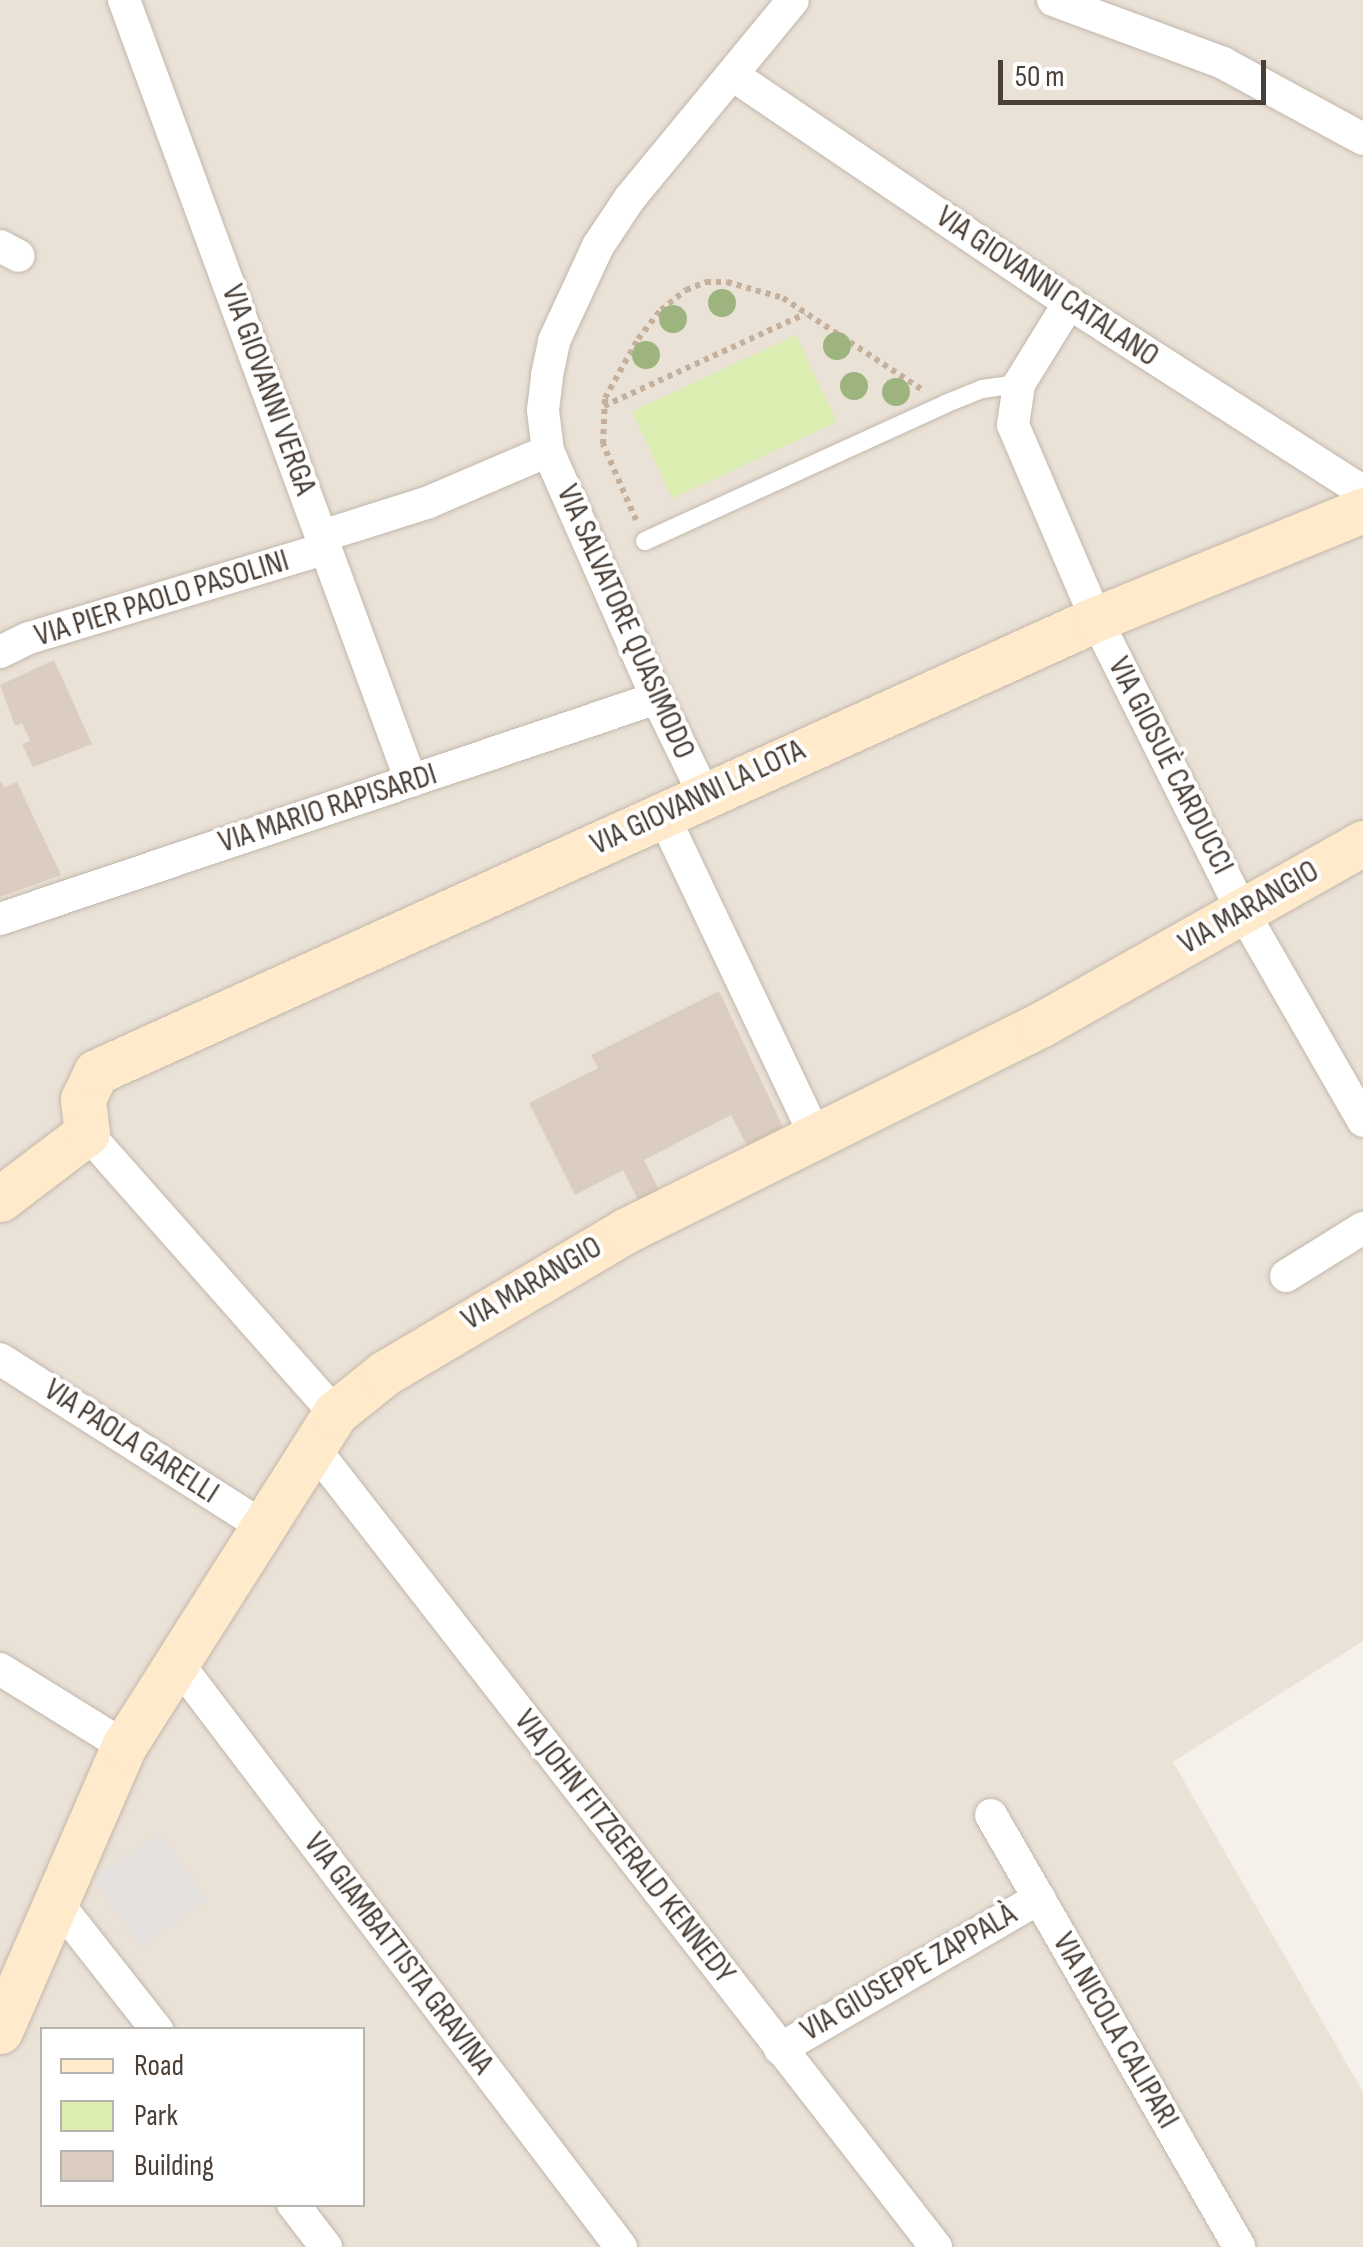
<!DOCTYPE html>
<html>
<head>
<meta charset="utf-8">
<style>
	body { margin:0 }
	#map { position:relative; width:1363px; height:2247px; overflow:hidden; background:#f6f0ea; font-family:"Sofia Sans Condensed",sans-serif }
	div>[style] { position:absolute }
	.residential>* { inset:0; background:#eae1d7 }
	.green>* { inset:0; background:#dbedb0; transform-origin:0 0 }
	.parking>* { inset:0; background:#e4e1de; transform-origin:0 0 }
	.building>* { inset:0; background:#dccdc1 }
	.path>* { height:6px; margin-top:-3px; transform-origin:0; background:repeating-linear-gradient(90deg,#c5b09b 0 5px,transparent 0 10px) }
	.roads { filter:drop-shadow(0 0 2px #c2b7ab) drop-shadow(0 0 2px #c2b7ab) }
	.lane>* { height:18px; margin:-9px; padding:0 9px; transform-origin:9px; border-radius:9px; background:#fff }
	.street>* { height:32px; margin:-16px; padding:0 16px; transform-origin:16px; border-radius:16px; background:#fff }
	.secondary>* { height:45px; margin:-22.5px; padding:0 22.5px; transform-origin:22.5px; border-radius:22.5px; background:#ffeacb }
	.trees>* { width:28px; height:28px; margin:-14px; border-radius:50%; background:#9eb47e }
	span { translate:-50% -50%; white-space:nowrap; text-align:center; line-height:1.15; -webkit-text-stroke:8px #fff; paint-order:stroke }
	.street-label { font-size:32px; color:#4b4037 }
	.legend { position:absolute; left:40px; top:2027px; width:325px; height:180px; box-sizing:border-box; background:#fff; border:2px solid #b7b3af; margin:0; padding:12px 18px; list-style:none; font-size:30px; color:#4b4037 }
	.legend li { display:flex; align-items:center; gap:20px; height:50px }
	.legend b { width:50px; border:2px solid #b7b3af }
	.scale { position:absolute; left:998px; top:60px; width:268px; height:45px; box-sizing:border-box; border:5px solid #4b4037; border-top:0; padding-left:12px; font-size:30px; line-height:35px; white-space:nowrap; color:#4b4037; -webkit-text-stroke:8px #fff; paint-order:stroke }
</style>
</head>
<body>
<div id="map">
	<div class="residential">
		<div style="clip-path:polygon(evenodd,0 0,1363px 0,1363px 1641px,1173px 1762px,1363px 2092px,1363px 2247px,0 2247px,0 0,42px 2030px,362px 2030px,362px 2204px,42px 2204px,42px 2030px)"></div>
	</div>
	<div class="green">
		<div style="left:796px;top:335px;width:96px;height:181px;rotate:65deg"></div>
	</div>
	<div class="parking">
		<div style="left:160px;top:1833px;width:82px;height:81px;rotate:55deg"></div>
	</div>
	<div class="building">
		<div style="clip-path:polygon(54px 660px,92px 744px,33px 767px,22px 744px,30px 741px,22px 723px,15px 726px,0 685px)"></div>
		<div style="clip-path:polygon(0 781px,5px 787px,17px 782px,61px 875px,0 897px)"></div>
		<div style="clip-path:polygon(719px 991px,783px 1127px,747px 1146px,731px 1115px,644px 1160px,659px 1190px,638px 1200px,623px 1170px,575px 1195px,529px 1103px,598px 1068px,591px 1055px)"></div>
	</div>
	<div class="path">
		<div style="left:604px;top:406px;width:221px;rotate:-24.6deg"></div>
		<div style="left:636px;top:520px;width:83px;rotate:-113.5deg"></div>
		<div style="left:603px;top:444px;width:46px;rotate:-87.5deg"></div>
		<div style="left:605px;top:398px;width:68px;rotate:-60.8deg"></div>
		<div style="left:638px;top:339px;width:37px;rotate:-52deg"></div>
		<div style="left:661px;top:310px;width:32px;rotate:-39deg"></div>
		<div style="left:686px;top:290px;width:22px;rotate:-22deg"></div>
		<div style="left:706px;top:282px;width:21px"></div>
		<div style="left:727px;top:282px;width:58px;rotate:15.9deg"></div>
		<div style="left:783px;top:298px;width:165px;rotate:33.4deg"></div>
	</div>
	<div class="roads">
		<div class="lane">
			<div style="left:645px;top:541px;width:330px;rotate:-24.5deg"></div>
			<div style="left:945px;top:404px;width:40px;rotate:-22deg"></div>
			<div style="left:982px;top:389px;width:37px;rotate:-8deg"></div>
		</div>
		<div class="street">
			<div style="left:124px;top:0;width:832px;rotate:69.82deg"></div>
			<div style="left:1053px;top:0;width:181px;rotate:20.3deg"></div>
			<div style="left:1223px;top:63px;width:159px;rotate:28.5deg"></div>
			<div style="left:734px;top:76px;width:405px;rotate:34.1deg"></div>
			<div style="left:1069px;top:303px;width:350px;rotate:32.7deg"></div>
			<div style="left:0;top:246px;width:21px;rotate:28deg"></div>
			<div style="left:1069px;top:303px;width:95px;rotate:121.7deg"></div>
			<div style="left:1019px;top:384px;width:41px;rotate:98.3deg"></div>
			<div style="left:1013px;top:425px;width:211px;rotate:66.8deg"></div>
			<div style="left:1096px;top:619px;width:328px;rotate:63.4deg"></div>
			<div style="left:1243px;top:912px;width:241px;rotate:60.1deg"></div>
			<div style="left:322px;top:536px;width:112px;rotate:-17.6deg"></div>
			<div style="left:429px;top:502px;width:129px;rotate:-23.2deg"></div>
			<div style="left:0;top:652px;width:32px;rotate:-26deg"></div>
			<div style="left:29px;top:638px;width:308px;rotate:-16.8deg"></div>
			<div style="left:704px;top:794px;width:107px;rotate:-116.1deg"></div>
			<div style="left:657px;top:698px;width:270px;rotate:-113.8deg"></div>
			<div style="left:548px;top:451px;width:41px;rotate:-97deg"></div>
			<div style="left:543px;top:410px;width:35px;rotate:-83deg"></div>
			<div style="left:547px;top:375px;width:35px;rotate:-78deg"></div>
			<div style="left:554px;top:341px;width:105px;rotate:-65.1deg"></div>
			<div style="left:598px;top:246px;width:58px;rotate:-56.3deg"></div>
			<div style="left:630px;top:198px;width:256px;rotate:-50.5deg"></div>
			<div style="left:663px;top:815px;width:357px;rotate:64.6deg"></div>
			<div style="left:0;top:919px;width:693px;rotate:-18.59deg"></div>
			<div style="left:87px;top:1133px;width:374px;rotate:48.5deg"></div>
			<div style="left:1286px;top:1276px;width:91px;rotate:-31.9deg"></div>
			<div style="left:0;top:1359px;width:311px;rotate:32.5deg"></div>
			<div style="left:313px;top:1447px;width:1014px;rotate:52.09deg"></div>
			<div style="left:176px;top:1661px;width:736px;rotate:52.79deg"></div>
			<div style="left:0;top:1669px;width:146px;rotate:31.8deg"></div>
			<div style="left:991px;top:1815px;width:498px;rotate:60.1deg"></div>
			<div style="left:54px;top:1899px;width:167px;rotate:51.8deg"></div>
			<div style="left:780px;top:2049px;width:300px;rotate:-30.2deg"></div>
			<div style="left:293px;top:2204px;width:54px;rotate:52.5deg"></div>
		</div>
		<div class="secondary">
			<div style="left:0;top:1199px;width:109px;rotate:-37.2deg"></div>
			<div style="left:87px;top:1133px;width:34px;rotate:-97deg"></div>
			<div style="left:83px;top:1099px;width:30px;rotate:-64deg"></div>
			<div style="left:96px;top:1072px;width:1098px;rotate:-24.37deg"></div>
			<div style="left:1096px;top:619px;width:288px;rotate:-22.2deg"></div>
			<div style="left:0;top:2031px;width:311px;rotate:-66.5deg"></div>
			<div style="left:124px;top:1746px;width:394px;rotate:-57.6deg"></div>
			<div style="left:335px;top:1413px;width:64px;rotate:-38.7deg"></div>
			<div style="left:385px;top:1373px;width:279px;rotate:-30.6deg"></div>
			<div style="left:625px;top:1231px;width:463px;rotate:-26.4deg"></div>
			<div style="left:1040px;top:1025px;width:371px;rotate:-29.4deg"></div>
		</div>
	</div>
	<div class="trees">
		<div style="left:722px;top:303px"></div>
		<div style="left:673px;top:319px"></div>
		<div style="left:837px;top:346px"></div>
		<div style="left:646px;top:355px"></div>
		<div style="left:854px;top:386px"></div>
		<div style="left:896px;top:392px"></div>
	</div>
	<div class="street-label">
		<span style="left:1047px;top:287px;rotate:34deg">VIA GIOVANNI CATALANO</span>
		<span style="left:268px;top:390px;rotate:70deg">VIA GIOVANNI VERGA</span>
		<span style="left:162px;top:599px;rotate:-17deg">VIA PIER PAOLO PASOLINI</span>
		<span style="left:625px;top:622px;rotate:66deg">VIA SALVATORE QUASIMODO</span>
		<span style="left:1170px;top:766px;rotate:63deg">VIA GIOSUÈ CARDUCCI</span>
		<span style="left:698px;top:798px;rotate:-25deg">VIA GIOVANNI LA LOTA</span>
		<span style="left:328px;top:809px;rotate:-18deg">VIA MARIO RAPISARDI</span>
		<span style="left:1249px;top:908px;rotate:-30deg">VIA MARANGIO</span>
		<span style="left:532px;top:1284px;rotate:-30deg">VIA MARANGIO</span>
		<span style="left:131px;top:1442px;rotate:33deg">VIA PAOLA GARELLI</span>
		<span style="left:624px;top:1847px;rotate:52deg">VIA JOHN FITZGERALD KENNEDY</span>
		<span style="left:398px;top:1954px;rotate:53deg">VIA GIAMBATTISTA GRAVINA</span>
		<span style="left:909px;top:1973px;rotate:-30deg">VIA GIUSEPPE ZAPPALÀ</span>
		<span style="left:1115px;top:2031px;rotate:60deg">VIA NICOLA CALIPARI</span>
	</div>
	<ul class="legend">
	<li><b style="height:12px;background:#ffeacb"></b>Road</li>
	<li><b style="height:28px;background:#dbedb0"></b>Park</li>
	<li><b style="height:28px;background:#dccdc1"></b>Building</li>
	</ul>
	<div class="scale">50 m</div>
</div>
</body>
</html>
